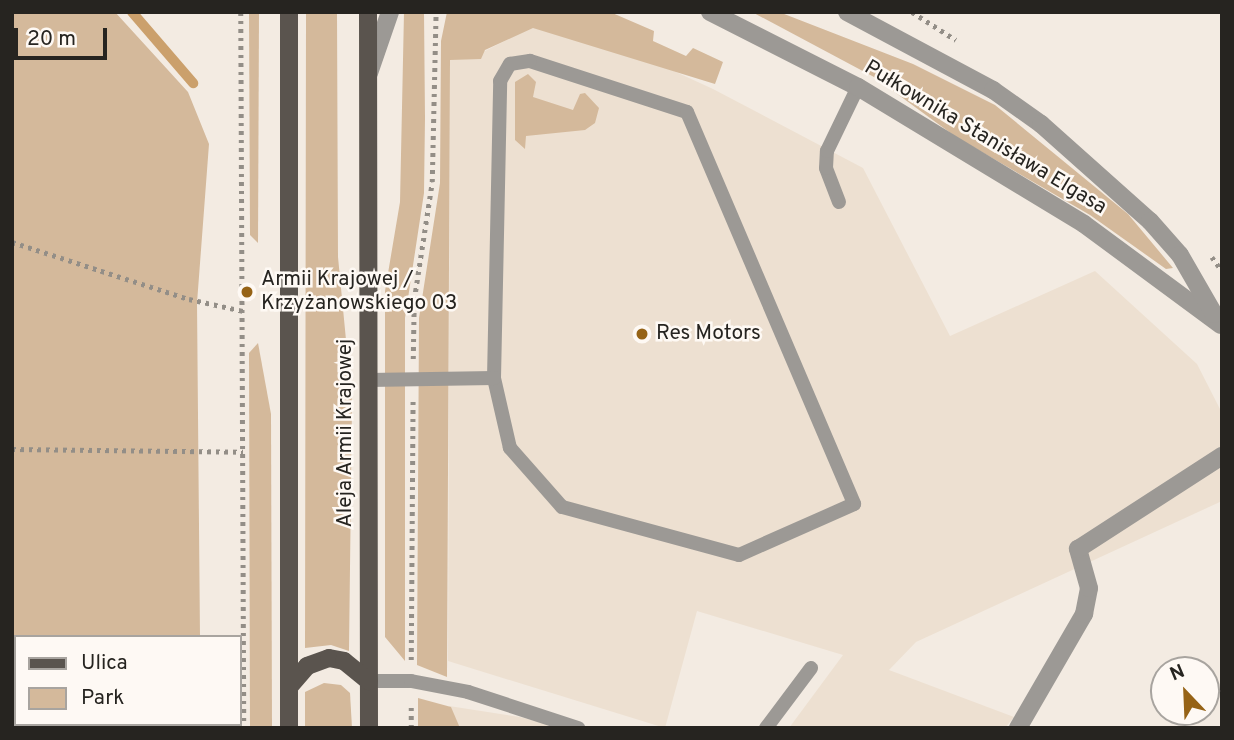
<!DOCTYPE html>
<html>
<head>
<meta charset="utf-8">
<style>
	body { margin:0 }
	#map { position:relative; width:1234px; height:740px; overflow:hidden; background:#f3ebe2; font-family:Overpass,sans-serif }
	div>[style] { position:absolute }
	.built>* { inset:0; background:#ede0d1 }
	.green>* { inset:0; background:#d4b99b }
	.stream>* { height:10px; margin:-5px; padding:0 5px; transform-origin:5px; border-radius:5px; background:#cba06c }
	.path>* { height:4.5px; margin-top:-2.25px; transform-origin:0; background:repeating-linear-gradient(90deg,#938e87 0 3.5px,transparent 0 8.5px) }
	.service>* { height:14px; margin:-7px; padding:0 7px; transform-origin:7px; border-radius:7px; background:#9c9995 }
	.minor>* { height:18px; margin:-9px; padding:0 9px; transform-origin:9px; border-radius:9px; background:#9c9995 }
	.tertiary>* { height:18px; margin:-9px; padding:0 9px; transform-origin:9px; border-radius:9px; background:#9c9995 }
	.primary>* { height:18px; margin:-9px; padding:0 9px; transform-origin:9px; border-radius:9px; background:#5a544e }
	.dots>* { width:19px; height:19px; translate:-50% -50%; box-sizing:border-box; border:4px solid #fef9f4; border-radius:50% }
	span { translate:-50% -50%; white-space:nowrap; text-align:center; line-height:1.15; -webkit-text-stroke:5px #fef9f4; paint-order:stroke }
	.street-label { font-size:21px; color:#262420 }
	.poi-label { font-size:21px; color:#262420 }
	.left { translate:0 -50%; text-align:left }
	.frame { position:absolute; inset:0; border:14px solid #262420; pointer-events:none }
	.legend { position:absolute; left:14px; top:635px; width:228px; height:91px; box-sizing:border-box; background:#fef9f4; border:2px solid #a8a49f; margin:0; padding:9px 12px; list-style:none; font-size:21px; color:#262420 }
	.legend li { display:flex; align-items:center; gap:14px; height:35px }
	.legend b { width:35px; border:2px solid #a8a49f }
	.north { position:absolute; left:1150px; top:656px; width:70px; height:70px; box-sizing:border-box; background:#fef9f4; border:2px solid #a8a49f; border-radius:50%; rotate:337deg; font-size:19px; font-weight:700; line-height:28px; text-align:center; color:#262420 }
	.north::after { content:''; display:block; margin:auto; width:24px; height:32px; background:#966316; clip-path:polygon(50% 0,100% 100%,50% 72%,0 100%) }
	.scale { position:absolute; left:14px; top:28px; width:93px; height:32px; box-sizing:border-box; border:4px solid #262420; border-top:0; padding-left:9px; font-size:21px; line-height:24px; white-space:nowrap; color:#262420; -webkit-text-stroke:5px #fef9f4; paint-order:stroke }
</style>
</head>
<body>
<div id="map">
	<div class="built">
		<div style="clip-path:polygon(554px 16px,713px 89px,863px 168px,950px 336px,1095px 271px,1197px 364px,1222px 413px,1222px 501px,916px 642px,889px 670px,1014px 717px,1005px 728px,789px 728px,843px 655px,697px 611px,665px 728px,448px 661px,450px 60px,485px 51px)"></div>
		<div style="clip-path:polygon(449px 706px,520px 717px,563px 728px,460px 728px)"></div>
	</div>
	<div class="green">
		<div style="clip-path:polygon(12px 12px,115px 12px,188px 92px,209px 144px,197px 303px,200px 637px,16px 637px,16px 724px,201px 728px,12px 728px)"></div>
		<div style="clip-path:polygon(249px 12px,259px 12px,258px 243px,250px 235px)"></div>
		<div style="clip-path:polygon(306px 12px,337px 12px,338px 257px,352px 402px,349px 651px,331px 645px,305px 648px)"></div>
		<div style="clip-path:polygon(404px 12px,424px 12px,425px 118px,424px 193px,405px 318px,405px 661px,385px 637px,385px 291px,400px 202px)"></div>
		<div style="clip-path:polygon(447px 12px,610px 12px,654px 31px,653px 41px,686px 56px,693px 48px,723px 62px,715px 84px,533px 28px,485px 50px,481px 59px,450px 60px,447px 677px,417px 665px,419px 318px,440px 183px,441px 41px)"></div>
		<div style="clip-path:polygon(752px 12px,779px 12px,913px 64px,995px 105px,1128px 214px,1173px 268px,1166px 269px,1090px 215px,956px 137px,874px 77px)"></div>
		<div style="clip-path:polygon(528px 74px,536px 82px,533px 97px,573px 110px,580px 94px,585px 93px,599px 108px,595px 123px,585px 130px,526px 136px,525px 149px,515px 140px,515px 82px)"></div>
		<div style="clip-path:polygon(258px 343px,271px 414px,272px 728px,250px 728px,249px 353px)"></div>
		<div style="clip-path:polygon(324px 683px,341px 685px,350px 693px,352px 728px,305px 728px,305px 692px)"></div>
		<div style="clip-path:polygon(418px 698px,451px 707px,460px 728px,418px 728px)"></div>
	</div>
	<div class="stream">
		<div style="left:132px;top:12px;width:94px;rotate:49.3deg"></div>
	</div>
	<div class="path">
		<div style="left:241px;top:12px;width:716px;rotate:89.76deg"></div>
		<div style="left:912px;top:12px;width:52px;rotate:32.5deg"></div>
		<div style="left:12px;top:242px;width:186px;rotate:17.9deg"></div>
		<div style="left:189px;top:299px;width:55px;rotate:12.5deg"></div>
		<div style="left:1212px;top:257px;width:17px;rotate:54deg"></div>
		<div style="left:413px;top:359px;width:59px;rotate:-89deg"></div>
		<div style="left:414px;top:300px;width:119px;rotate:-81.3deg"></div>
		<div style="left:432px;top:182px;width:170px;rotate:-88.7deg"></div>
		<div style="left:12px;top:449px;width:231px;rotate:0.7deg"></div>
		<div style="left:411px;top:660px;width:260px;rotate:-89.6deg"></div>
		<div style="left:12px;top:694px;width:4px"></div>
		<div style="left:411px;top:728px;width:24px;rotate:-90deg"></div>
	</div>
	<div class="service">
		<div style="left:530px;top:61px;width:165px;rotate:18deg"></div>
		<div style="left:687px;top:112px;width:426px;rotate:66.9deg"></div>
		<div style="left:854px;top:504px;width:126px;rotate:156.1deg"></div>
		<div style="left:739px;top:555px;width:183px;rotate:-164.8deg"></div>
		<div style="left:562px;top:507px;width:79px;rotate:-131.4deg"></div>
		<div style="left:510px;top:448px;width:72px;rotate:-102.9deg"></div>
		<div style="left:494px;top:378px;width:297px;rotate:-88.8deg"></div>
		<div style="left:500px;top:81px;width:20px;rotate:-60deg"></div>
		<div style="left:510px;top:64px;width:20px;rotate:-9deg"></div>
		<div style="left:839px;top:202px;width:36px;rotate:-111deg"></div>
		<div style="left:826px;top:168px;width:17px;rotate:-87deg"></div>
		<div style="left:827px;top:151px;width:71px;rotate:-64.2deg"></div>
		<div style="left:369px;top:380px;width:125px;rotate:-0.9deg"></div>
		<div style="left:369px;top:681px;width:42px"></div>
		<div style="left:411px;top:681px;width:58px;rotate:10.9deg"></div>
		<div style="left:468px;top:692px;width:116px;rotate:18.1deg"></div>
		<div style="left:766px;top:728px;width:75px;rotate:-53.1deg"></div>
	</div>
	<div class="minor">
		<div style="left:1018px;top:728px;width:132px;rotate:-59.9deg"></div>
		<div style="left:1084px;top:614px;width:26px;rotate:-79deg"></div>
		<div style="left:1089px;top:588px;width:41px;rotate:-105.8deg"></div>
		<div style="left:1078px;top:549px;width:171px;rotate:-32.9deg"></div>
	</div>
	<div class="tertiary">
		<div style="left:710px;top:12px;width:166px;rotate:26.9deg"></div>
		<div style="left:858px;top:87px;width:264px;rotate:31.2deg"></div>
		<div style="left:1084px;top:224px;width:170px;rotate:36.4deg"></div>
		<div style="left:847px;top:12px;width:166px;rotate:28.1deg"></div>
		<div style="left:993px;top:90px;width:59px;rotate:35.3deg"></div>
		<div style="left:1041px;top:124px;width:146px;rotate:41.7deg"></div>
		<div style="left:1150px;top:221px;width:45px;rotate:48.6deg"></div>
		<div style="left:1180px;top:255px;width:68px;rotate:60deg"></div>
		<div style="left:369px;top:73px;width:65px;rotate:-71deg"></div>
	</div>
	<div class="primary">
		<div style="left:368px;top:12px;width:716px;rotate:89.92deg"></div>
		<div style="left:289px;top:687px;width:28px;rotate:-49deg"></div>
		<div style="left:307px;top:666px;width:23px;rotate:-20deg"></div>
		<div style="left:329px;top:658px;width:15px;rotate:11deg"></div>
		<div style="left:344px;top:661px;width:32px;rotate:39deg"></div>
		<div style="left:289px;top:728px;width:716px;rotate:-90deg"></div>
	</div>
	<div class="dots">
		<div style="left:247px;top:292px;background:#966316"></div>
		<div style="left:642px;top:334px;background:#966316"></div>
	</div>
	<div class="street-label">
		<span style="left:985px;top:138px;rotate:31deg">Pułkownika Stanisława Elgasa</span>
		<span style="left:346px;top:433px;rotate:-90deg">Aleja Armii Krajowej</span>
	</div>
	<div class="poi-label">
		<span class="left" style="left:261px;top:292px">Armii Krajowej /<br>Krzyżanowskiego 03</span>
		<span class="left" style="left:656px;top:334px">Res Motors</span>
	</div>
	<div class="frame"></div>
	<ul class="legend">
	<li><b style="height:9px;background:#5a544e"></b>Ulica</li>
	<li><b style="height:19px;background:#d4b99b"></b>Park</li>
	</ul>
	<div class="north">N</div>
	<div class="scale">20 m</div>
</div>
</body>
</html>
